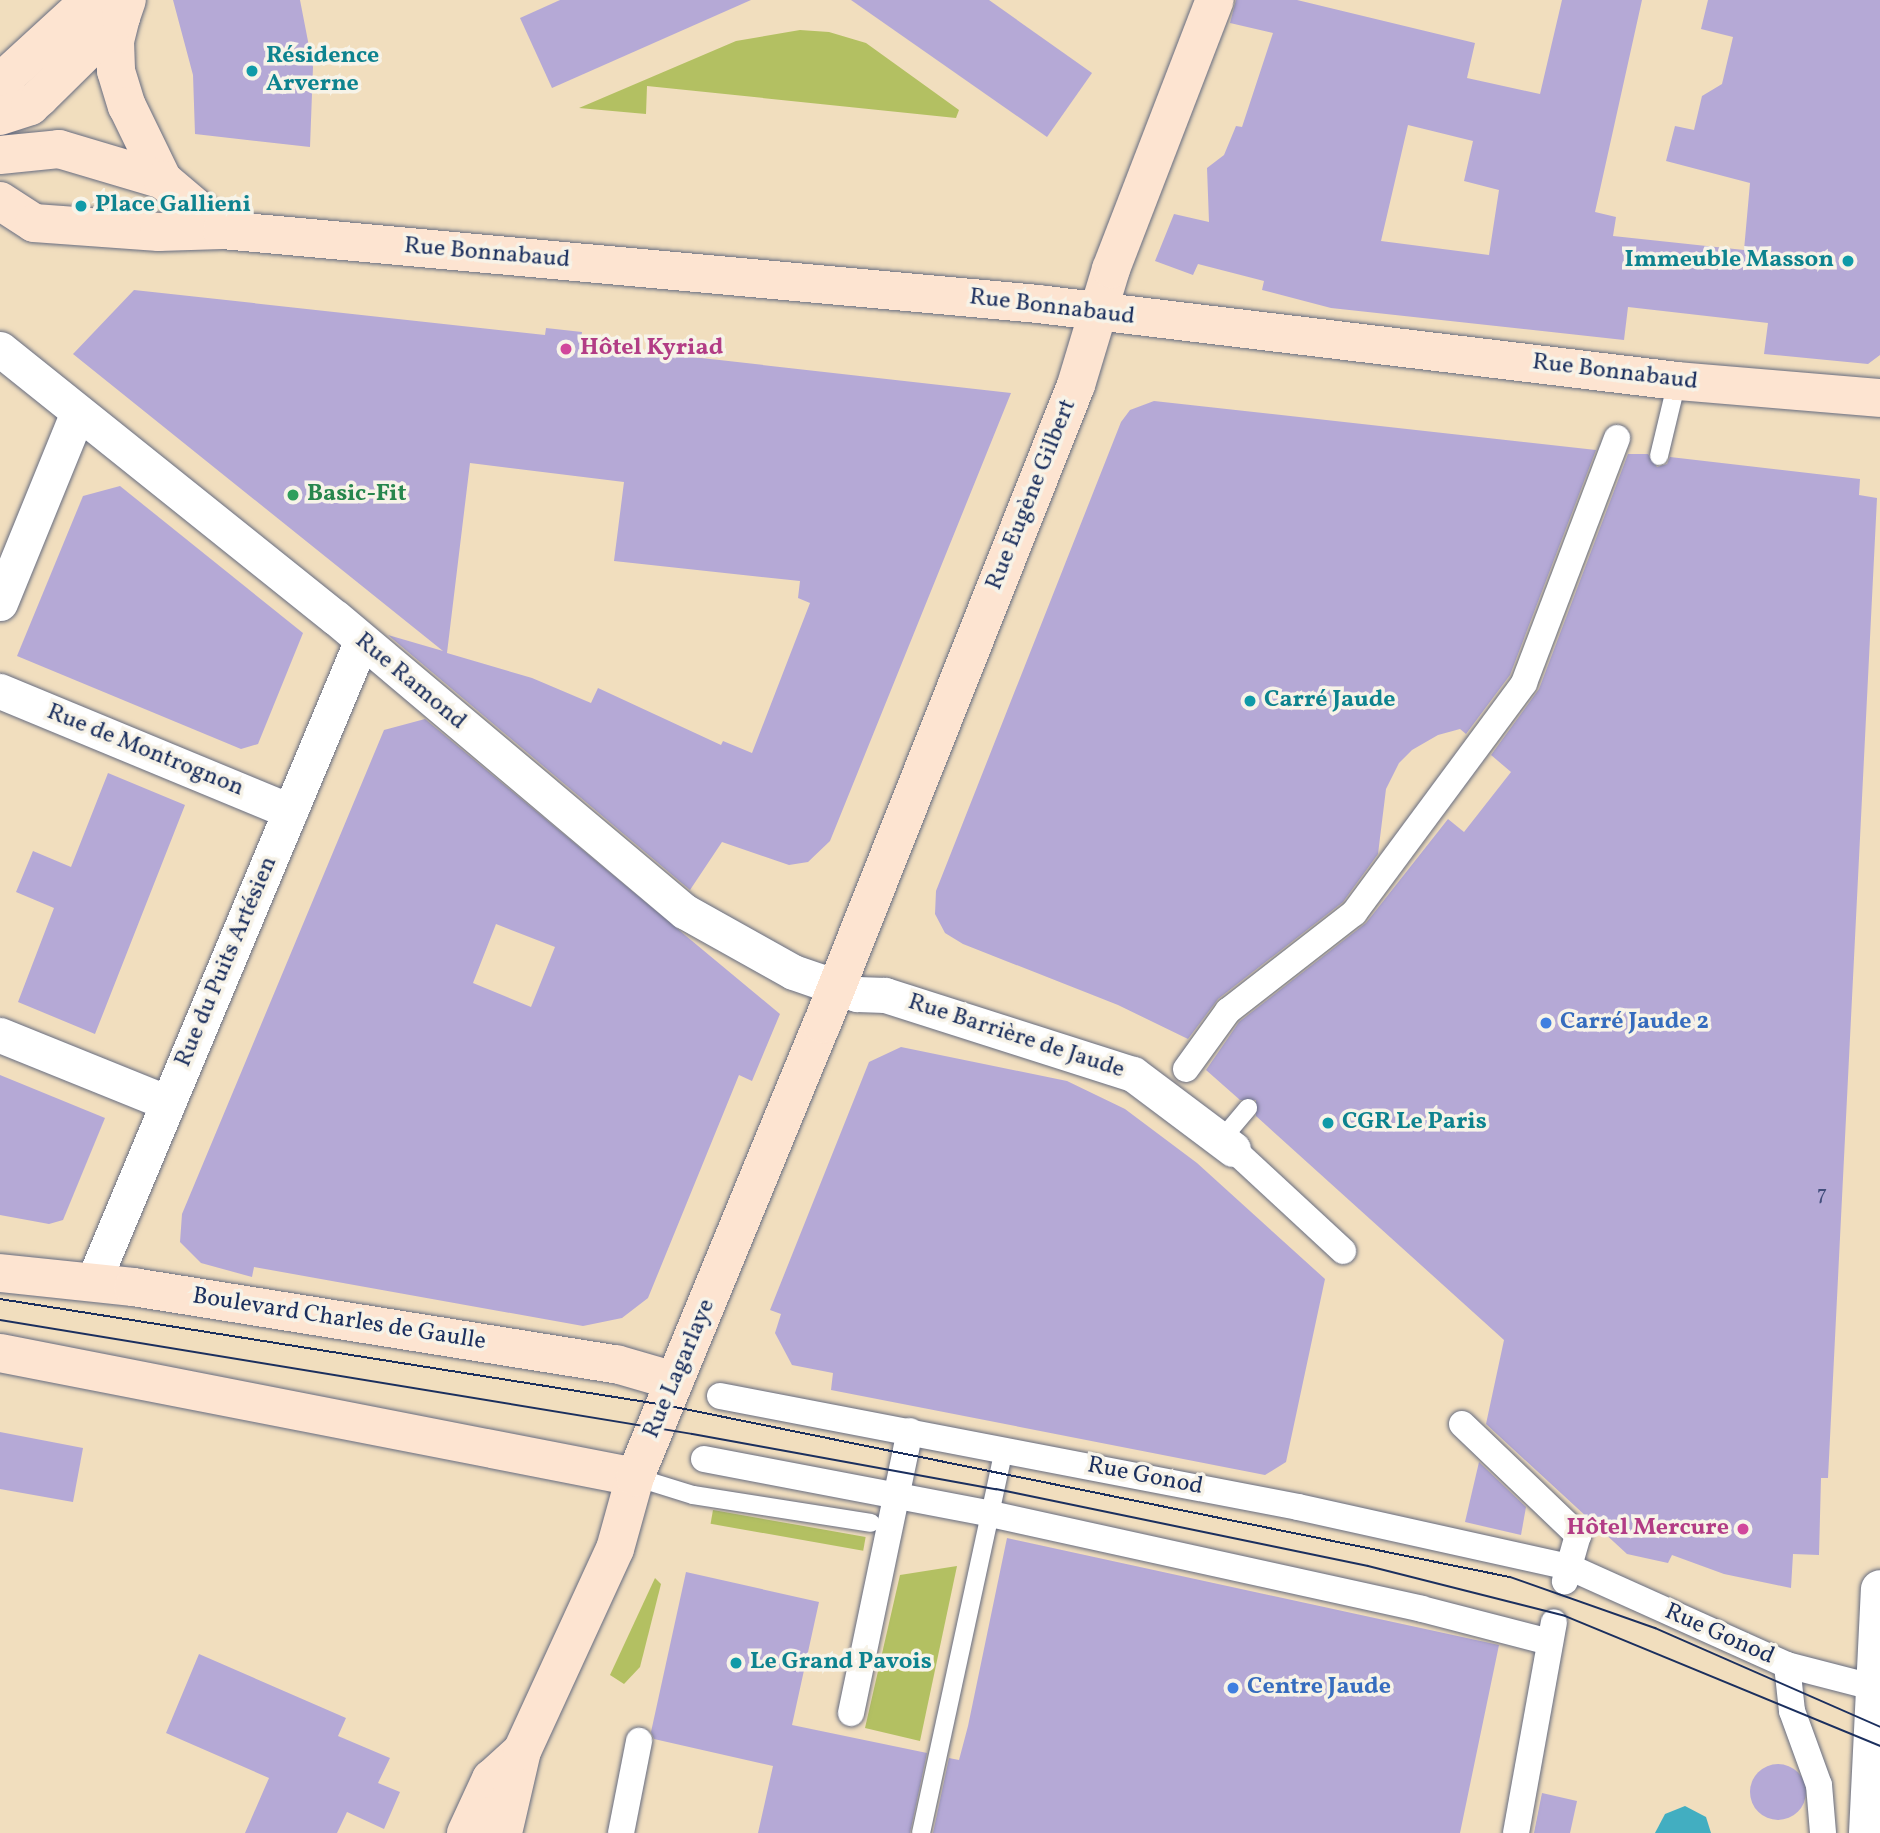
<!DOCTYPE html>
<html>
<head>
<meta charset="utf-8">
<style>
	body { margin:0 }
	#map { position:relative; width:1880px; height:1833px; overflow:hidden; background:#f1debe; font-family:Vollkorn,serif }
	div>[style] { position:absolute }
	.green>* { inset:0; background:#b3c062; transform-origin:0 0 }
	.water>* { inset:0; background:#42aec1 }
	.building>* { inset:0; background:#b5a9d6 }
	.round { border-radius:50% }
	.roads { filter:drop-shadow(0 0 2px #666c80) drop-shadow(0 0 2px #666c80) }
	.service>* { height:18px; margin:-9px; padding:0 9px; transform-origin:9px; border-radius:9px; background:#fff }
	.pedestrian>* { height:26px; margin:-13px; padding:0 13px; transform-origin:13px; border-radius:13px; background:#fff }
	.minor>* { height:35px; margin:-17.5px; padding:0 17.5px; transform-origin:17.5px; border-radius:17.5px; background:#fff }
	.tertiary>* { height:38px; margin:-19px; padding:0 19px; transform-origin:19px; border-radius:19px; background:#fff }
	.secondary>* { height:38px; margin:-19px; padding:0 19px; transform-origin:19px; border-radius:19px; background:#fde4d1 }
	.tram>* { height:2px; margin:-1px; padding:0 1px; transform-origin:1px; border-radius:1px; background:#1b2f5e }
	.dots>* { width:19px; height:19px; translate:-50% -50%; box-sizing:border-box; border:4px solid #f7f3e8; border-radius:50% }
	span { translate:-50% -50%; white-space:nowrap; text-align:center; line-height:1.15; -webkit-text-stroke:7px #f7f3e8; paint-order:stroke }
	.number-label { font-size:21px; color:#424e7c }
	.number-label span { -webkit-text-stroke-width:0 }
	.culture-label { font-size:24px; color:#0d838f; font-weight:700 }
	.left { translate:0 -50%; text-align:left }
	.right { translate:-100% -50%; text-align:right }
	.street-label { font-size:24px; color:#1b2f5e }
	.hotel-label { font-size:24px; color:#b23c85; font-weight:700 }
	.leisure-label { font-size:24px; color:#27864d; font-weight:700 }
	.shop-label { font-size:24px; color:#366cbe; font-weight:700 }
</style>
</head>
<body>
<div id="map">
	<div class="green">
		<div style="clip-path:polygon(800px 30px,829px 32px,866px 43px,959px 110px,956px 118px,647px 86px,646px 114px,579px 108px,736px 41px)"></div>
		<div style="left:713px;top:1510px;width:155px;height:14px;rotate:10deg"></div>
		<div style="clip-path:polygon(957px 1566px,920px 1741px,865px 1728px,900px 1575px)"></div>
		<div style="clip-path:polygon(655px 1578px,661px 1584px,640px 1667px,624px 1684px,610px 1675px)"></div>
	</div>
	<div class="water">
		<div style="clip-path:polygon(1685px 1806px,1706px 1817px,1711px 1833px,1655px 1833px,1665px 1814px)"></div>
	</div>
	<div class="building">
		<div style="clip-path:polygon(173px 0,300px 0,313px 67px,310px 147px,195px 134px,193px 75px)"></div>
		<div style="clip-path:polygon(560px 0,751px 0,552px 88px,520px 18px)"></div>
		<div style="clip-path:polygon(851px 0,989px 0,1092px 73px,1047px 137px)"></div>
		<div style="clip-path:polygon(evenodd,1236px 0,1297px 0,1475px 43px,1467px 78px,1540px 94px,1562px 0,1642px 0,1595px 212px,1616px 217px,1613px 236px,1744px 250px,1750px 183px,1666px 161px,1675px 126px,1694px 130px,1702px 96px,1722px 84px,1733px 37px,1701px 29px,1708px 0,1880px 0,1880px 355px,1868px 364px,1764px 354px,1768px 323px,1628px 307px,1624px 340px,1331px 308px,1262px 290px,1264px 281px,1198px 264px,1193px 275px,1155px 261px,1174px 214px,1209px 222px,1207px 168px,1224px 155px,1236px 126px,1242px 127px,1273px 33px,1230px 23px,1236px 0,1408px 125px,1473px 141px,1464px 181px,1499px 190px,1489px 255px,1381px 241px,1408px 125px)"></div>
		<div style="clip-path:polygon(evenodd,134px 290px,545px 335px,546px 328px,582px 332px,581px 338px,640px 345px,639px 351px,1011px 393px,830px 841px,808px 862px,789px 865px,722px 842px,690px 890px,388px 635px,443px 651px,73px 354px,134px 290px,470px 463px,624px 482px,614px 561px,800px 581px,798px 598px,810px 603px,752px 753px,723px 741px,721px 745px,598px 688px,591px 703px,532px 678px,447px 653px,470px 463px)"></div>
		<div style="clip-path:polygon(1154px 401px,1596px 450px,1510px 675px,1466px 734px,1460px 729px,1438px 735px,1412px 750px,1399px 763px,1386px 789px,1378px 854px,1343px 902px,1218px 999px,1188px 1039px,1118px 1005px,963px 944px,945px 933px,935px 914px,936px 891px,1121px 422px,1130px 410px)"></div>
		<div style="clip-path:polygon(1628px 454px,1648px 454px,1657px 467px,1667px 464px,1670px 457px,1860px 479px,1859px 495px,1877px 498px,1828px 1478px,1821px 1478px,1819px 1555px,1793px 1554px,1791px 1588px,1724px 1574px,1672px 1555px,1668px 1563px,1627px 1554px,1486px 1424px,1504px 1340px,1256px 1116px,1256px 1100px,1240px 1100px,1206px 1070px,1239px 1022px,1366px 923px,1448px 819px,1464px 832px,1511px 772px,1491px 755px,1539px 689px)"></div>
		<div style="clip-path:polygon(120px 486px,303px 633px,258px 744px,241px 749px,17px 656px,83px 496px)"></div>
		<div style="clip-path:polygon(evenodd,425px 719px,780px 1014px,752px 1081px,739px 1075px,648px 1298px,622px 1318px,583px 1326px,254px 1267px,252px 1277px,201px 1263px,180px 1242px,182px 1214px,384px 730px,425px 719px,496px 924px,555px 947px,531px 1007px,473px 983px,496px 924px)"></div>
		<div style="clip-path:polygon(108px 773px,185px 805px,95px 1034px,18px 1002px,54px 908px,16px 892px,33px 851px,71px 867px)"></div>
		<div style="clip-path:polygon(901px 1047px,1067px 1081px,1125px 1109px,1197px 1163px,1325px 1279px,1286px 1462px,1265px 1475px,831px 1390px,833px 1373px,792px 1365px,775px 1333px,781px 1314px,770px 1310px,869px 1062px)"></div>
		<div style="clip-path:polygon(0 1075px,105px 1118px,63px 1220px,49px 1224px,0 1215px)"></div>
		<div style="clip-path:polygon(0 1432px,83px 1448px,73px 1502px,0 1489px)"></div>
		<div style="clip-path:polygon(1479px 1462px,1526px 1507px,1521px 1535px,1465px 1522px)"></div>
		<div style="clip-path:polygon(1007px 1538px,1499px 1645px,1460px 1833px,933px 1833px,949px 1758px,959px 1760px,968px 1726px)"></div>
		<div style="clip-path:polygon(686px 1572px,819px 1602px,792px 1725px,927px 1753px,910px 1833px,758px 1833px,773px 1766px,654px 1739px,651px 1732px)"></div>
		<div style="clip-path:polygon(199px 1654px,346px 1718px,338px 1736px,390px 1758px,378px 1783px,400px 1792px,384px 1829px,347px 1812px,337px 1833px,245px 1833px,269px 1778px,166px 1733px)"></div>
		<div class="round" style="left:1750px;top:1764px;width:56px;height:56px"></div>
		<div style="clip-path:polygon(1542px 1793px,1577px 1801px,1570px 1833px,1534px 1833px)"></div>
	</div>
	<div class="roads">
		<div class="service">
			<div style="left:1659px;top:456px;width:77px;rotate:-76.5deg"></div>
			<div style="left:1221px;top:1140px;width:42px;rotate:-49.8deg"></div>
			<div style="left:635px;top:1477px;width:61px;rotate:17.2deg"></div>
			<div style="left:693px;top:1495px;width:180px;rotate:8.9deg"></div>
			<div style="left:921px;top:1833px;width:392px;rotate:-77.8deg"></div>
		</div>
		<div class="pedestrian">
			<div style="left:1186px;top:1069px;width:72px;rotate:-54.1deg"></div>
			<div style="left:1228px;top:1011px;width:160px;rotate:-37.9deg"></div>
			<div style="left:1354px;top:913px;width:286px;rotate:-53.5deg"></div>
			<div style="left:1524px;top:683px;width:262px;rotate:-69.2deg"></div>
			<div style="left:1233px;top:1149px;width:150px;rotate:42.8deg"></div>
			<div style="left:720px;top:1396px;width:589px;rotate:10.87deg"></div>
			<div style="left:1298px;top:1507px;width:278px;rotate:12.5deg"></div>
			<div style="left:1569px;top:1567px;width:15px;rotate:106deg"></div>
			<div style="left:1462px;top:1424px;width:161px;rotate:43.7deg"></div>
			<div style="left:1578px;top:1535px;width:33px;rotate:106deg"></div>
			<div style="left:1569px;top:1567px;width:239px;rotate:24.2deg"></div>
			<div style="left:1787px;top:1665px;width:96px;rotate:14.5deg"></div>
			<div style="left:704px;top:1459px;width:292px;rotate:10.8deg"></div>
			<div style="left:991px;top:1514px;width:441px;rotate:12.4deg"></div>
			<div style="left:1422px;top:1609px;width:132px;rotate:14.5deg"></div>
			<div style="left:1787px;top:1665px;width:46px;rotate:83.8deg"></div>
			<div style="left:1792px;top:1711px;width:79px;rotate:70deg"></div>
			<div style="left:1819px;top:1785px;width:48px;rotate:85.2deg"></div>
			<div style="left:851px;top:1713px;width:288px;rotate:-78.2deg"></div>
			<div style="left:621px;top:1833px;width:94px;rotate:-78.9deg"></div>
			<div style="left:1516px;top:1833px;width:214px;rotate:-79.8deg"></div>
		</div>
		<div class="minor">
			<div style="left:0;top:349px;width:430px;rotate:38.7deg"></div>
			<div style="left:336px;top:618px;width:455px;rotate:40.1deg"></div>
			<div style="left:684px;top:911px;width:125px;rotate:29.2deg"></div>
			<div style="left:793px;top:972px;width:68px;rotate:19deg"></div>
			<div style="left:857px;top:994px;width:28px;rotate:2deg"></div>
			<div style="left:885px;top:995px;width:260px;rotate:17.7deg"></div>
			<div style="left:1133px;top:1074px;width:125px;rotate:36.9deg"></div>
			<div style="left:0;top:603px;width:204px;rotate:-67.8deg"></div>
			<div style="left:0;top:691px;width:314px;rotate:22.5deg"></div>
			<div style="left:0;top:1035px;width:181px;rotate:22deg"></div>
			<div style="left:93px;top:1282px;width:694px;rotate:-67.28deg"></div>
		</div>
		<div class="tertiary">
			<div style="left:1868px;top:1833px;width:244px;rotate:-87.2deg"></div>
		</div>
		<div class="secondary">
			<div style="left:121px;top:17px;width:25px;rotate:104deg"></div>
			<div style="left:115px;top:41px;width:30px;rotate:88deg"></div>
			<div style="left:116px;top:71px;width:37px;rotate:73deg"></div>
			<div style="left:127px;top:106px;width:82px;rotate:64.1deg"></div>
			<div style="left:3px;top:113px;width:36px;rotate:-85deg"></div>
			<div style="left:6px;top:77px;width:114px;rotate:-42.5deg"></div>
			<div style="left:0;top:116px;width:32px;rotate:-18deg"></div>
			<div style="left:30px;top:106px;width:13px;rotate:-42deg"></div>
			<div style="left:40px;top:97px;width:114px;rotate:-44.6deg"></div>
			<div style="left:121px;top:17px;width:18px;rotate:-71deg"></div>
			<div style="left:0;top:155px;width:59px;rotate:-5.8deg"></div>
			<div style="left:59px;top:149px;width:109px;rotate:16.6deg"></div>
			<div style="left:163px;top:180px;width:77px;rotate:40.3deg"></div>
			<div style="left:0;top:201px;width:40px;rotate:32.9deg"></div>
			<div style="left:34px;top:223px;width:125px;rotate:4.1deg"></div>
			<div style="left:159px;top:232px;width:63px;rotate:-1.8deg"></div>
			<div style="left:222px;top:230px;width:819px;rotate:5.18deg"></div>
			<div style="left:1038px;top:304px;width:644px;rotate:6.87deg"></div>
			<div style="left:1677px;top:381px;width:204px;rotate:4.8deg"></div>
			<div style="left:0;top:1273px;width:134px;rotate:6deg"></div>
			<div style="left:133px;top:1287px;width:489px;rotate:9.1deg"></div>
			<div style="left:616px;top:1364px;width:61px;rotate:16.1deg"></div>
			<div style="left:0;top:1353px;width:647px;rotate:11.05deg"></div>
			<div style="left:466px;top:1833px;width:60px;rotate:-65.2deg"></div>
			<div style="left:491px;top:1779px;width:40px;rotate:-42deg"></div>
			<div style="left:503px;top:1833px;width:84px;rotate:-77deg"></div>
			<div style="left:522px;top:1751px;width:222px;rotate:-65.3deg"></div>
			<div style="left:615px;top:1549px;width:75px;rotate:-74.5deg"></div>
			<div style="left:635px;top:1477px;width:490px;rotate:-67.6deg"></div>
			<div style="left:822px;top:1024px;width:688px;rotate:-68.32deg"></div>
			<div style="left:1076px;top:385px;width:121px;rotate:-73.2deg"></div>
			<div style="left:1111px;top:269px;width:288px;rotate:-68.9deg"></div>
		</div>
	</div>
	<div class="tram">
		<div style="left:0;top:1299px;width:673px;rotate:9.06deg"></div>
		<div style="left:665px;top:1405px;width:862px;rotate:11.51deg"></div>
		<div style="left:1510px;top:1577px;width:154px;rotate:19.4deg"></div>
		<div style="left:1655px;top:1628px;width:246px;rotate:23.7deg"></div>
		<div style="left:0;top:1320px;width:701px;rotate:9.35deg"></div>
		<div style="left:692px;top:1434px;width:309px;rotate:10.3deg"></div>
		<div style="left:996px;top:1489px;width:380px;rotate:11.7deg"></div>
		<div style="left:1368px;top:1566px;width:203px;rotate:14.2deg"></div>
		<div style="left:1565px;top:1616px;width:341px;rotate:22.4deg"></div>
	</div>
	<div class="dots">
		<div style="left:252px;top:71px;background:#0f9aa8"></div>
		<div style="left:81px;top:206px;background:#0f9aa8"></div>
		<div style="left:1848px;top:261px;background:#0f9aa8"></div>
		<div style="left:566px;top:349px;background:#d1479c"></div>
		<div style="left:293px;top:495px;background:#2e9e5b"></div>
		<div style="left:1250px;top:701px;background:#0f9aa8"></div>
		<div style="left:1546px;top:1023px;background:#3f7fe0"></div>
		<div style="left:1328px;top:1123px;background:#0f9aa8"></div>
		<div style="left:1743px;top:1529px;background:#d1479c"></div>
		<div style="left:736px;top:1663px;background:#0f9aa8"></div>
		<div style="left:1233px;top:1688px;background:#3f7fe0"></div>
	</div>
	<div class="number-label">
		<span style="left:1822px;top:1195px">7</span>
	</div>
	<div class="culture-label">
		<span class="left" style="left:266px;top:71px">Résidence<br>Arverne</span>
		<span class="left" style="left:95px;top:206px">Place Gallieni</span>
		<span class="right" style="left:1834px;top:261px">Immeuble Masson</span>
		<span class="left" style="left:1264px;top:701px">Carré Jaude</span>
		<span class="left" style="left:1342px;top:1123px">CGR Le Paris</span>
		<span class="left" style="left:750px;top:1663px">Le Grand Pavois</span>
	</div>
	<div class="street-label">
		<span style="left:487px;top:254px;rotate:5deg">Rue Bonnabaud</span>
		<span style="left:1052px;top:308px;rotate:7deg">Rue Bonnabaud</span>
		<span style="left:1615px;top:373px;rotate:7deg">Rue Bonnabaud</span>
		<span style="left:1032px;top:495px;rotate:-68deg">Rue Eugène Gilbert</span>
		<span style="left:410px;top:682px;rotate:40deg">Rue Ramond</span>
		<span style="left:145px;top:751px;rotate:22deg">Rue de Montrognon</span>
		<span style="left:227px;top:962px;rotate:-67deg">Rue du Puits Artésien</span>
		<span style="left:1016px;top:1037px;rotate:18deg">Rue Barrière de Jaude</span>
		<span style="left:339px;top:1320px;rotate:9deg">Boulevard Charles de Gaulle</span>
		<span style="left:680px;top:1369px;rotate:-67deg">Rue Lagarlaye</span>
		<span style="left:1145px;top:1477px;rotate:11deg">Rue Gonod</span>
		<span style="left:1719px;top:1635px;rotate:24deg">Rue Gonod</span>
	</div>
	<div class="hotel-label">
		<span class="left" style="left:580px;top:349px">Hôtel Kyriad</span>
		<span class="right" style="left:1729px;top:1529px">Hôtel Mercure</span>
	</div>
	<div class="leisure-label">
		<span class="left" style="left:307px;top:495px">Basic-Fit</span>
	</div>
	<div class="shop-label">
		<span class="left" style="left:1560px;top:1023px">Carré Jaude 2</span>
		<span class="left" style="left:1247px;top:1688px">Centre Jaude</span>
	</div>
</div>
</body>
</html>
